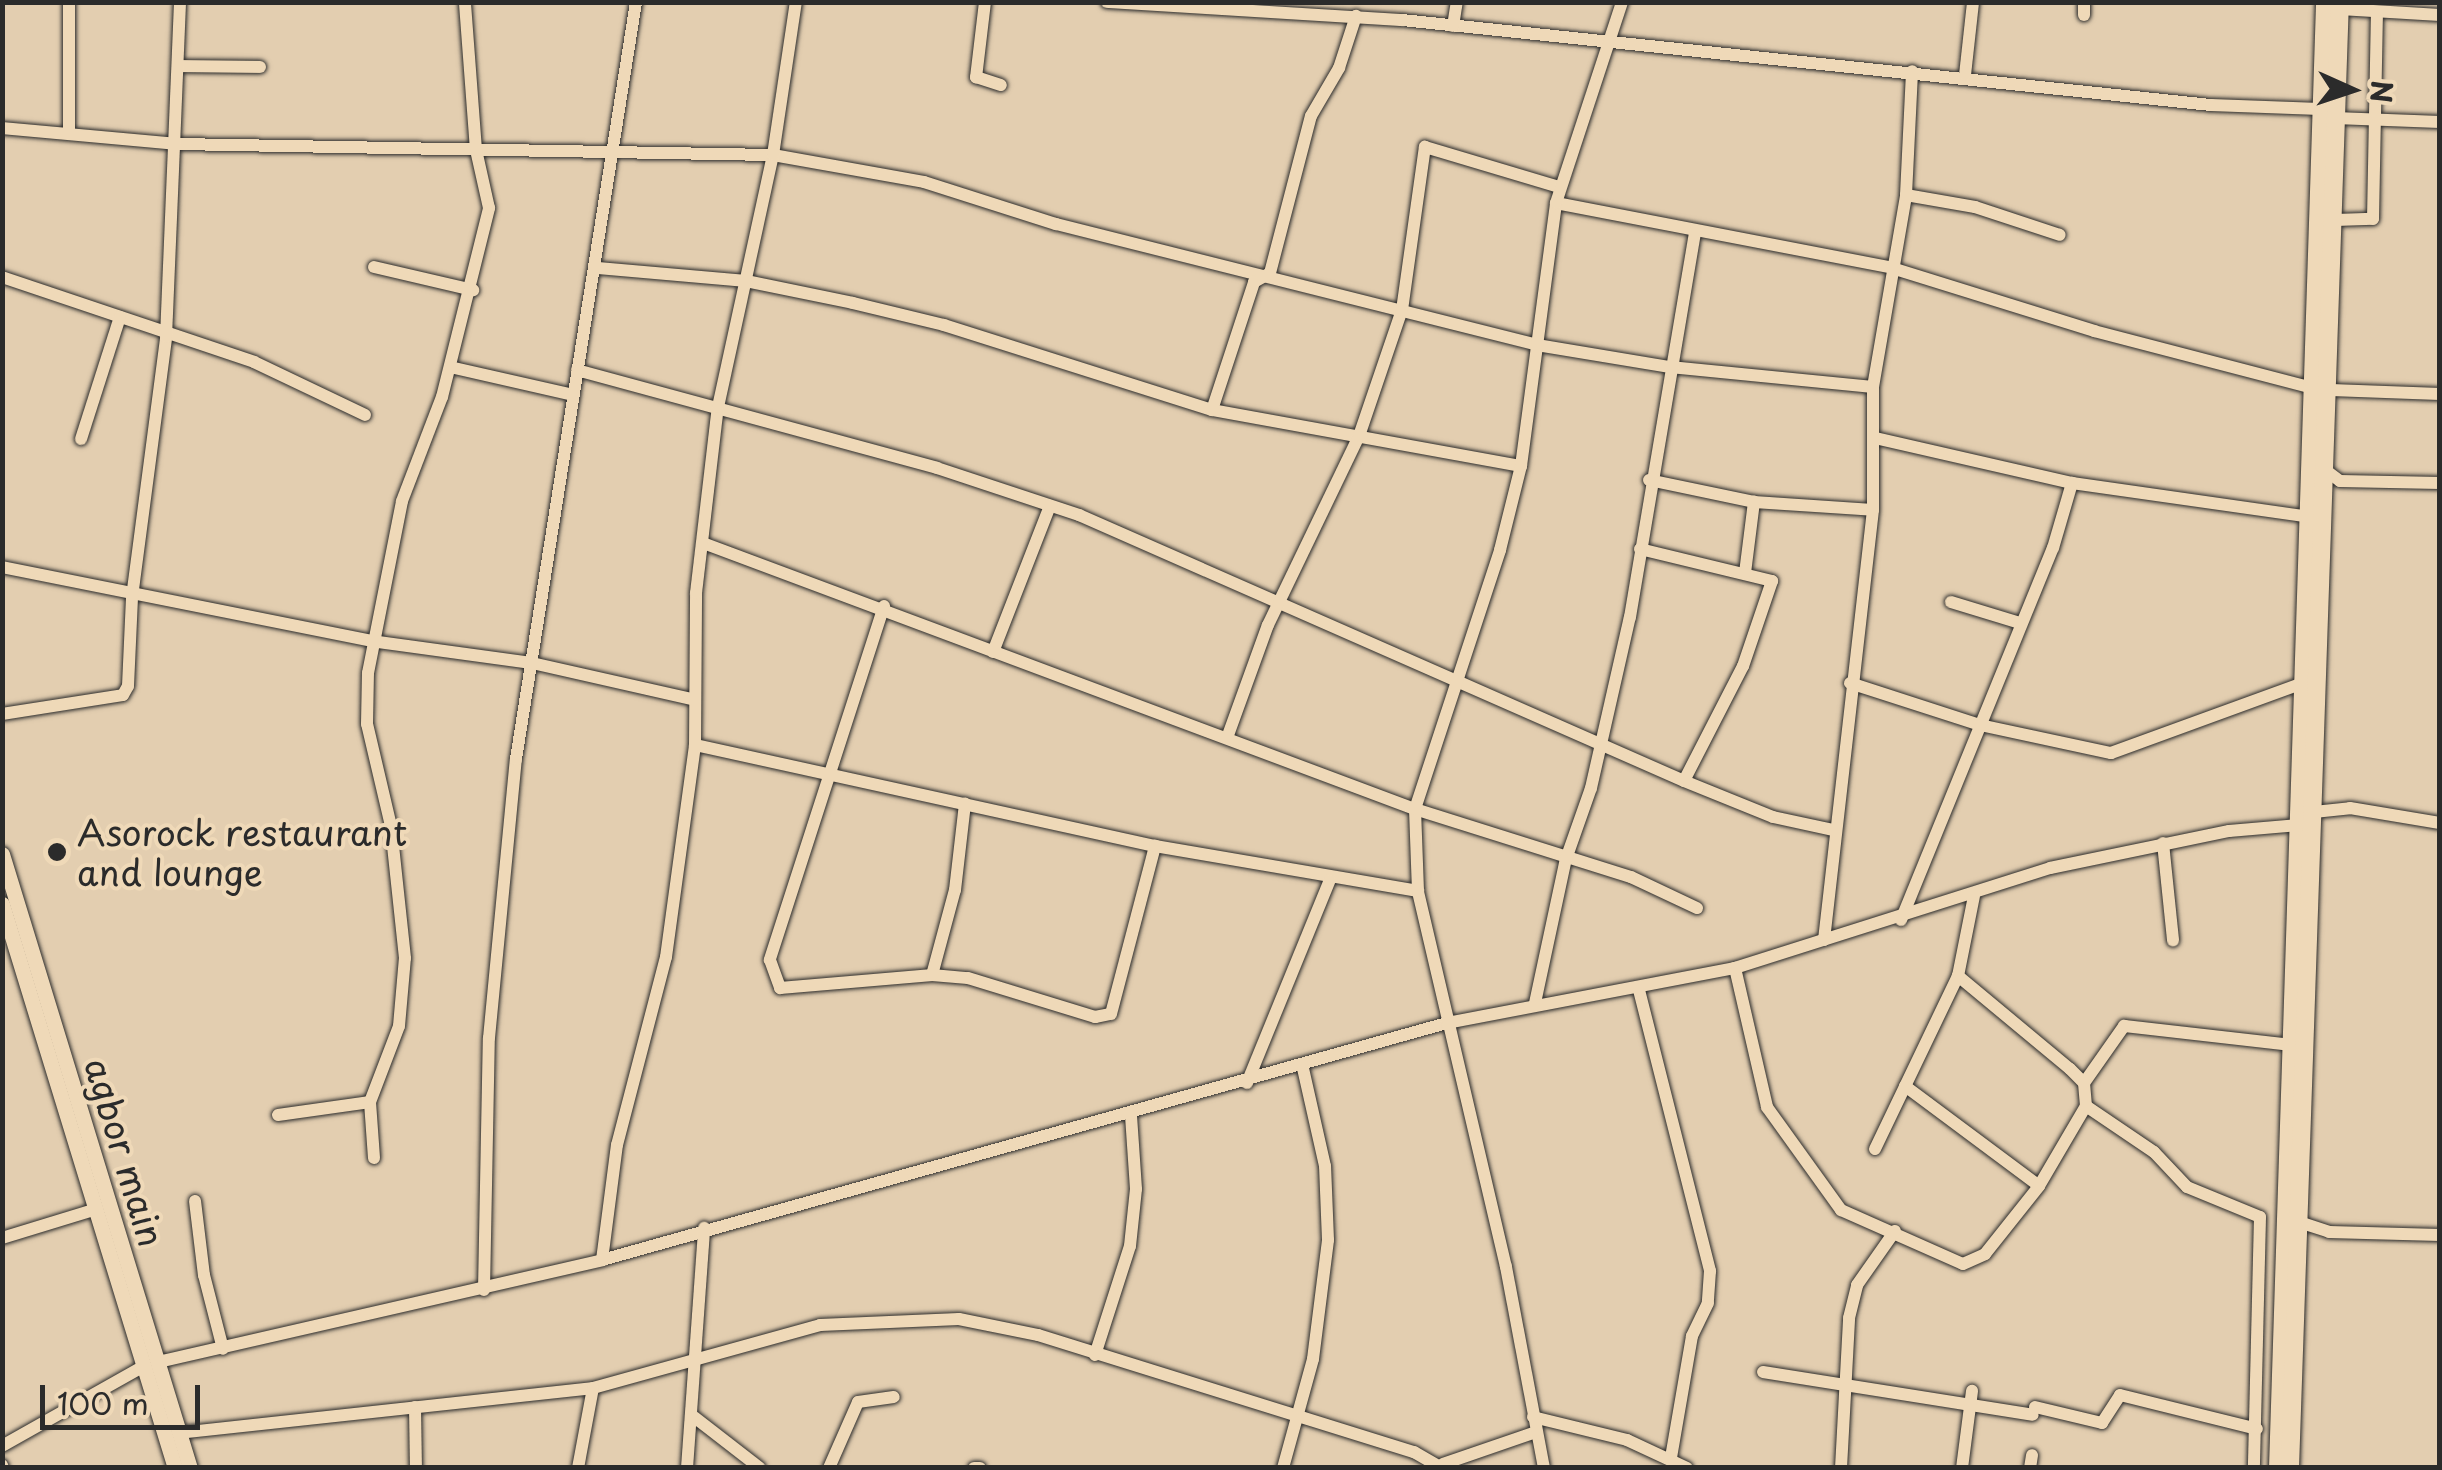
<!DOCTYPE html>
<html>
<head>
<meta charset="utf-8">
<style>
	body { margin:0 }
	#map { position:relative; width:2442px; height:1470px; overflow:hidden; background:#e3ceb0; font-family:"Playpen Sans",sans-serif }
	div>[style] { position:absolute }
	.roads { filter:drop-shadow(0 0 2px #2b2b2b) drop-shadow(0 0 2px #2b2b2b) }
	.minor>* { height:12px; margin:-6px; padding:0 6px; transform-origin:6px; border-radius:6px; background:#efd9b8 }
	.major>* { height:15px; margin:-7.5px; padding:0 7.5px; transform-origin:7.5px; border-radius:7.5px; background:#efd9b8 }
	.highway>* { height:18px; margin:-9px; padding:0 9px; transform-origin:9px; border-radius:9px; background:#efd9b8 }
	.dots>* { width:28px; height:28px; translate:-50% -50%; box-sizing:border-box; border:5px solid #efd9b8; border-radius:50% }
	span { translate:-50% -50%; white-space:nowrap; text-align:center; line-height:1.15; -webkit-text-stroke:8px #efd9b8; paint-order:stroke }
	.poi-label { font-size:35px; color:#2b2b2b }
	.left { translate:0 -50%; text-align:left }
	.street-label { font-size:35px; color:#2b2b2b }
	.frame { position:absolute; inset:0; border:5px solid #2b2b2b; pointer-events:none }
	.north { position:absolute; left:2302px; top:40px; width:100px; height:100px; -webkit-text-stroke:8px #efd9b8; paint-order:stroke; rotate:93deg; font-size:28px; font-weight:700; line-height:40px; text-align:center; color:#2b2b2b }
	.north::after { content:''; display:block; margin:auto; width:35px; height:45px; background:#2b2b2b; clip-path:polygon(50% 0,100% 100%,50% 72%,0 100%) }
	.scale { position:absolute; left:40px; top:1385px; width:160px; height:45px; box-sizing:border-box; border:5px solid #2b2b2b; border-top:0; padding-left:12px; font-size:30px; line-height:35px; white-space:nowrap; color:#2b2b2b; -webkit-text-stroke:8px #efd9b8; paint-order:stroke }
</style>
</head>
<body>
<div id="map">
	<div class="roads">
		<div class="minor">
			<div style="left:985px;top:2px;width:76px;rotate:96.8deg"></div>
			<div style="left:976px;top:77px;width:26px;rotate:18deg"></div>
			<div style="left:1107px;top:2px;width:296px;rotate:3.5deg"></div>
			<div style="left:1402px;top:20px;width:813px;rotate:6deg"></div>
			<div style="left:2211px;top:105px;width:109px;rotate:2.1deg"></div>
			<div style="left:2084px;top:2px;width:13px;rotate:90deg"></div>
			<div style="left:2340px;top:9px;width:100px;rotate:3.4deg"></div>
			<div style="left:1453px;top:26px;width:24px;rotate:-81deg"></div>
			<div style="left:181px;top:66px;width:79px;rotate:0.7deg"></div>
			<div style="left:1965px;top:75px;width:73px;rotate:-83.7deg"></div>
			<div style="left:2335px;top:118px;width:105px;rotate:2.2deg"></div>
			<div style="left:2px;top:128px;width:176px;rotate:5.2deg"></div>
			<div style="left:177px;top:144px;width:596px;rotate:1.06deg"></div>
			<div style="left:773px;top:155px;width:153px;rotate:10.1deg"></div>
			<div style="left:924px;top:182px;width:139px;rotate:17.7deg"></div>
			<div style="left:1056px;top:224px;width:496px;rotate:14.1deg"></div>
			<div style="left:1537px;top:345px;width:135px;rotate:9.4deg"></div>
			<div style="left:1670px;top:367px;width:204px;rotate:5.6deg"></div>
			<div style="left:69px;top:129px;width:127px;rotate:-90deg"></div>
			<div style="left:1906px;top:195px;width:70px;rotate:9.9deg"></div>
			<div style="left:1975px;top:207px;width:89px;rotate:18.2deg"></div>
			<div style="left:1556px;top:203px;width:342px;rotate:10.9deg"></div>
			<div style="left:1892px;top:268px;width:212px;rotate:17.3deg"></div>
			<div style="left:2094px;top:331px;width:226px;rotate:14.6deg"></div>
			<div style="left:2335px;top:220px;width:38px;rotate:-2deg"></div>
			<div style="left:2373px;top:219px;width:206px;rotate:-88.9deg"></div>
			<div style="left:374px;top:267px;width:102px;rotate:13.1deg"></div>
			<div style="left:598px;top:268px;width:149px;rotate:5deg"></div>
			<div style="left:746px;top:281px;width:109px;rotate:11.6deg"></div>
			<div style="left:853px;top:303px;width:94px;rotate:13.6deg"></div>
			<div style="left:944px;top:325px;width:281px;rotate:17.6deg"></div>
			<div style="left:1212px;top:410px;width:314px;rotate:10.3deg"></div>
			<div style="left:2px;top:277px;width:266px;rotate:18.6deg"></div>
			<div style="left:254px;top:362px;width:123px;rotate:25.5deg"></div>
			<div style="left:450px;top:367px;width:126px;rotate:12.8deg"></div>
			<div style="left:577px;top:370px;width:373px;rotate:15.2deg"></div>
			<div style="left:937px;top:468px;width:150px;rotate:18.3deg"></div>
			<div style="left:1079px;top:515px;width:661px;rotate:23.73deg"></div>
			<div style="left:1684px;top:781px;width:96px;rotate:22deg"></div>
			<div style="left:1773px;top:817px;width:61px;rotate:12.2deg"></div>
			<div style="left:2331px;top:390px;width:109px;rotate:2.1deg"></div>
			<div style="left:1212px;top:410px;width:135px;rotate:-71.8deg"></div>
			<div style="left:1254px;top:282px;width:18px;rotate:-29deg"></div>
			<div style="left:1270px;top:273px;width:162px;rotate:-75.4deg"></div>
			<div style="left:1311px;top:116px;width:56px;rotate:-59.7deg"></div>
			<div style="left:1339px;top:68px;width:55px;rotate:-71.9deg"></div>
			<div style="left:1875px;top:438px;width:202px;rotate:12.9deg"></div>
			<div style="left:2072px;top:483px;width:240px;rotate:8.1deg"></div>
			<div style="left:81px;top:439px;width:128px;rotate:-72.3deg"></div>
			<div style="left:2328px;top:472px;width:15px;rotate:37deg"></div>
			<div style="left:2340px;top:481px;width:100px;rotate:1.1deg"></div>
			<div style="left:1649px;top:480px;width:107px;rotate:11.8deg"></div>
			<div style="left:1754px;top:502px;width:119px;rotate:3.8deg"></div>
			<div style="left:703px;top:543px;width:760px;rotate:20.49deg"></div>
			<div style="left:1415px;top:809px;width:226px;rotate:17.5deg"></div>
			<div style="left:1631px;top:877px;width:73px;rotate:25.2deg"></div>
			<div style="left:1640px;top:549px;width:136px;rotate:13.6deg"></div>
			<div style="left:1772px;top:581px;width:90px;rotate:108.8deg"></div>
			<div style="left:1743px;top:666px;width:129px;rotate:117.2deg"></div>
			<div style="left:2px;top:567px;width:376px;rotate:11.3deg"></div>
			<div style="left:371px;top:641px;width:162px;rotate:7.8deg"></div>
			<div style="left:532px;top:663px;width:164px;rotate:12.7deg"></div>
			<div style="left:1745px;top:573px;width:72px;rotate:-82.8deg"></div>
			<div style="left:1951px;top:602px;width:72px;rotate:16.9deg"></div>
			<div style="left:884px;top:606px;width:372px;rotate:107.9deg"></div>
			<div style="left:770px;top:960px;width:30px;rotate:70deg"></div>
			<div style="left:780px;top:988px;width:153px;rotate:-4.9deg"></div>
			<div style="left:932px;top:975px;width:36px;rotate:5deg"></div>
			<div style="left:968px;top:978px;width:133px;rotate:17.1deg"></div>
			<div style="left:1095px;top:1017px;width:16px;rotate:-11deg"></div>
			<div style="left:1111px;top:1014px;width:174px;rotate:-75.3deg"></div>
			<div style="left:993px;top:652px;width:157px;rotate:-68.7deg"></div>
			<div style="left:1850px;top:683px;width:137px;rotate:17.9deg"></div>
			<div style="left:1980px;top:725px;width:134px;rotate:12.1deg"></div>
			<div style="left:2111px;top:753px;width:204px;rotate:-20deg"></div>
			<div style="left:2px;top:714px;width:122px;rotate:-8.9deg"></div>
			<div style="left:123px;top:695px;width:10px;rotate:-61deg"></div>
			<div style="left:128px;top:686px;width:89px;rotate:-87.4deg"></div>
			<div style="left:132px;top:597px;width:262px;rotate:-82.5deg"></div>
			<div style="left:166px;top:337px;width:335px;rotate:-87.6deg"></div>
			<div style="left:1227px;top:738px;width:120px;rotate:-70.1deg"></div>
			<div style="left:1268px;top:625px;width:210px;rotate:-64.3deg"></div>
			<div style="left:1359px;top:436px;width:133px;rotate:-71.2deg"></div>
			<div style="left:1402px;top:310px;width:165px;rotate:-82deg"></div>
			<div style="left:1425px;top:147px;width:140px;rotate:16.6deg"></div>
			<div style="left:695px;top:745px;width:471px;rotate:12.4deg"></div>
			<div style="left:1155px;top:846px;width:267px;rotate:9.7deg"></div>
			<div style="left:2314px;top:812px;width:36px;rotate:-6deg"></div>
			<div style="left:2350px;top:808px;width:91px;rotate:9.5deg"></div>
			<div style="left:2163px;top:843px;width:98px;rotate:84.1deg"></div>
			<div style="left:1901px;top:920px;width:402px;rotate:-67.8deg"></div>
			<div style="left:2053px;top:548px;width:68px;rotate:-73.7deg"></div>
			<div style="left:1824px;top:940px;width:433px;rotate:-83.5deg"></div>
			<div style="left:1873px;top:510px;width:123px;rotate:-90deg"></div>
			<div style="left:1873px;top:387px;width:195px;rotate:-80.2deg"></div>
			<div style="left:1906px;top:195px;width:124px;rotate:-87.2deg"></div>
			<div style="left:1735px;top:968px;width:143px;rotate:77deg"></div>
			<div style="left:1767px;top:1107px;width:127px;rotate:54.3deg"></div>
			<div style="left:1841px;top:1210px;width:133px;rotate:23.9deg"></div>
			<div style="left:1963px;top:1264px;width:24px;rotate:-24deg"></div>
			<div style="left:1985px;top:1254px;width:87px;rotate:-51.5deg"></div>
			<div style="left:2039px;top:1186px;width:93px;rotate:-59.6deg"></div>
			<div style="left:2086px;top:1106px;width:23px;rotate:-95deg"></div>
			<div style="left:2084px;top:1083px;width:20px;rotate:-135deg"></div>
			<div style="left:2070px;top:1069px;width:146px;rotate:-140.3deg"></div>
			<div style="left:932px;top:975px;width:88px;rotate:-74.9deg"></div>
			<div style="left:955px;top:890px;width:87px;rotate:-83.4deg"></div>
			<div style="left:1639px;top:990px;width:290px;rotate:75.8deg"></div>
			<div style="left:1710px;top:1271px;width:32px;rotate:94deg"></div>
			<div style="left:1708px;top:1303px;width:37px;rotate:116deg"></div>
			<div style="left:1692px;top:1336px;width:123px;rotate:99.8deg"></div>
			<div style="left:1535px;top:1003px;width:147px;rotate:-77.9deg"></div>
			<div style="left:1566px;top:859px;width:75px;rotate:-70.6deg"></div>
			<div style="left:1591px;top:788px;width:175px;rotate:-77.2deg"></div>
			<div style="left:1630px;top:617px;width:391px;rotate:-80.4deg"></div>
			<div style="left:1247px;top:1083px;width:219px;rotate:-67.8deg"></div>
			<div style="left:2084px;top:1083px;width:70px;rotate:-54.9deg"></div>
			<div style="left:2124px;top:1026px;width:167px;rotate:6.5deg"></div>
			<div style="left:1905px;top:1086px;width:167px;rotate:36.7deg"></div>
			<div style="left:2086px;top:1106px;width:82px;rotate:34.1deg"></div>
			<div style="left:2154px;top:1152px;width:48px;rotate:46.7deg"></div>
			<div style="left:2187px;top:1187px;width:79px;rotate:22.3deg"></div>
			<div style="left:2260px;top:1217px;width:251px;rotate:91.4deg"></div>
			<div style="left:278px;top:1115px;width:93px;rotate:-8deg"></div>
			<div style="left:1875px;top:1149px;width:192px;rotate:-64.4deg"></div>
			<div style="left:1958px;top:976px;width:82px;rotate:-78.7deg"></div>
			<div style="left:374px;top:1158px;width:56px;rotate:-94.1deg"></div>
			<div style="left:370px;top:1102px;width:81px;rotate:-69.1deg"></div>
			<div style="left:399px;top:1026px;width:68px;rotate:-85deg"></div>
			<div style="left:405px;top:958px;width:133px;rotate:-96.1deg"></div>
			<div style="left:391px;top:826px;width:105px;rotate:-103.2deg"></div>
			<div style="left:367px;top:724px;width:51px;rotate:-88.9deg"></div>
			<div style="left:368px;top:673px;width:175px;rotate:-78.8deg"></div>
			<div style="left:402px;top:501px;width:111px;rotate:-69deg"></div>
			<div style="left:442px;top:397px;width:195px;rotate:-76deg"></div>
			<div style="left:489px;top:208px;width:59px;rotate:-102.6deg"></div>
			<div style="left:476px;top:150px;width:148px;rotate:-94.3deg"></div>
			<div style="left:195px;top:1201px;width:75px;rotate:83.1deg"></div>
			<div style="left:204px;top:1275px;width:76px;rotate:75.6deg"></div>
			<div style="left:2299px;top:1222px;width:32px;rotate:18deg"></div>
			<div style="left:2329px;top:1232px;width:111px;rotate:1.5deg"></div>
			<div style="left:2px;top:1238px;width:99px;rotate:-17deg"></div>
			<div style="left:602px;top:1260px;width:116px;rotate:-82.6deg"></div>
			<div style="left:617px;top:1145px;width:194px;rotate:-75.4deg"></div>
			<div style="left:666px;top:957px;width:214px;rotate:-82.2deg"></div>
			<div style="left:695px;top:745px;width:152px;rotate:-89.6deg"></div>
			<div style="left:696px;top:593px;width:187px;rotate:-83.3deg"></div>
			<div style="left:718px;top:407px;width:258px;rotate:-77.7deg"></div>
			<div style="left:773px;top:155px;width:155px;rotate:-81.5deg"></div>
			<div style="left:484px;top:1290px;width:252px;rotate:-88.9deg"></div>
			<div style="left:489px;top:1038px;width:280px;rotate:-84.5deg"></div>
			<div style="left:516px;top:759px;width:766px;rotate:-80.99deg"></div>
			<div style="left:1095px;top:1355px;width:114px;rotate:-72.2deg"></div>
			<div style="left:1130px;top:1246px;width:57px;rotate:-84deg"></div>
			<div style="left:1136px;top:1189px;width:74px;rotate:-93.9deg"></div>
			<div style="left:158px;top:1362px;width:456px;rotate:-12.9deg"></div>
			<div style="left:602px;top:1260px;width:878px;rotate:-15.67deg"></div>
			<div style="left:1447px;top:1023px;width:293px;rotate:-10.8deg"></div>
			<div style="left:1735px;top:968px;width:330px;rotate:-17.6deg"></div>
			<div style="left:2050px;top:868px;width:183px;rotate:-11.7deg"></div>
			<div style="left:2229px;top:831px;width:70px;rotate:-4.9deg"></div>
			<div style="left:1763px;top:1372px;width:273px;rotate:9deg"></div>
			<div style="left:415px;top:1407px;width:61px;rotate:89.1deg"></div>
			<div style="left:2035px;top:1407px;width:69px;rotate:13.4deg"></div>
			<div style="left:2102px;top:1423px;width:33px;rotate:-57deg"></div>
			<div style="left:2120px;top:1395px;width:141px;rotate:13.9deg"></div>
			<div style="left:694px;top:1417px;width:83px;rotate:37.7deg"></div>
			<div style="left:1533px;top:1417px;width:97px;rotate:13.7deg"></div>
			<div style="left:1627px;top:1440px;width:66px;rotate:25deg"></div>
			<div style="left:179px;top:1433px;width:416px;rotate:-6.2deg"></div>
			<div style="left:593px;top:1388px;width:236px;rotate:-15.5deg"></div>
			<div style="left:820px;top:1325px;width:139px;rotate:-2.5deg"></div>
			<div style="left:959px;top:1319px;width:81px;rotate:11.4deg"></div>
			<div style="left:1038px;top:1335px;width:394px;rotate:17.3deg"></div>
			<div style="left:1414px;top:1452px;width:32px;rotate:30deg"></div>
			<div style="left:2px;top:1446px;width:163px;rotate:-29.4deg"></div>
			<div style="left:1443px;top:1464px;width:98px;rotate:-19deg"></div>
			<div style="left:2px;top:1465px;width:3px;rotate:72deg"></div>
			<div style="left:578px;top:1468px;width:81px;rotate:-79.4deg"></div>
			<div style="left:687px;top:1468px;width:241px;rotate:-85.9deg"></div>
			<div style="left:829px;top:1468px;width:72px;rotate:-66.3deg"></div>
			<div style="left:858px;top:1402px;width:36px;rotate:-8deg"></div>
			<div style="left:974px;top:1468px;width:6px"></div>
			<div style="left:1283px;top:1468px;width:113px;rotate:-74.6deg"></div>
			<div style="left:1313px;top:1359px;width:120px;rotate:-82.8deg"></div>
			<div style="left:1328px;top:1240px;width:74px;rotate:-92.3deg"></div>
			<div style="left:1325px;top:1166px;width:100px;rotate:-102.7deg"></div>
			<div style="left:1544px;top:1468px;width:205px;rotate:-100.7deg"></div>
			<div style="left:1506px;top:1267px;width:386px;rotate:-103.2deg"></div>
			<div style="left:1418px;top:891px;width:82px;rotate:-92.1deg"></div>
			<div style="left:1415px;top:809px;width:273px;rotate:-71.8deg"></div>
			<div style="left:1500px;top:550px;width:87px;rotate:-76deg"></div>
			<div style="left:1521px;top:466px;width:265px;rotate:-82.4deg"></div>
			<div style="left:1556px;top:203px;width:212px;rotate:-71.8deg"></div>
			<div style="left:1841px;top:1468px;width:150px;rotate:-86.9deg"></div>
			<div style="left:1849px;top:1318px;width:34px;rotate:-76deg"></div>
			<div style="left:1857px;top:1285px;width:66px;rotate:-54.9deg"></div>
			<div style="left:1962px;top:1468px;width:78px;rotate:-82.6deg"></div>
			<div style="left:2030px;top:1468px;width:13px;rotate:-81deg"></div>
		</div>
		<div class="major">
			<div style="left:2px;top:854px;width:642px;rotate:72.98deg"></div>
			<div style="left:2px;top:904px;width:590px;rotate:72.95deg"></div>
		</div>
		<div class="highway">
			<div style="left:2278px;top:1468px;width:1467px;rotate:-88.16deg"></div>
			<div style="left:2290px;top:1468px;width:1467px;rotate:-88.05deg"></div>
		</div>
	</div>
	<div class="dots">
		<div style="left:57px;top:852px;background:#2b2b2b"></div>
	</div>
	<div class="poi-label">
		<span class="left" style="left:77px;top:852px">Asorock restaurant<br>and lounge</span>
	</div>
	<div class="street-label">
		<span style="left:125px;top:1152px;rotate:73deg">agbor main</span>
	</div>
	<div class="frame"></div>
	<div class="north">N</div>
	<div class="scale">100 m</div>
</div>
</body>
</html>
